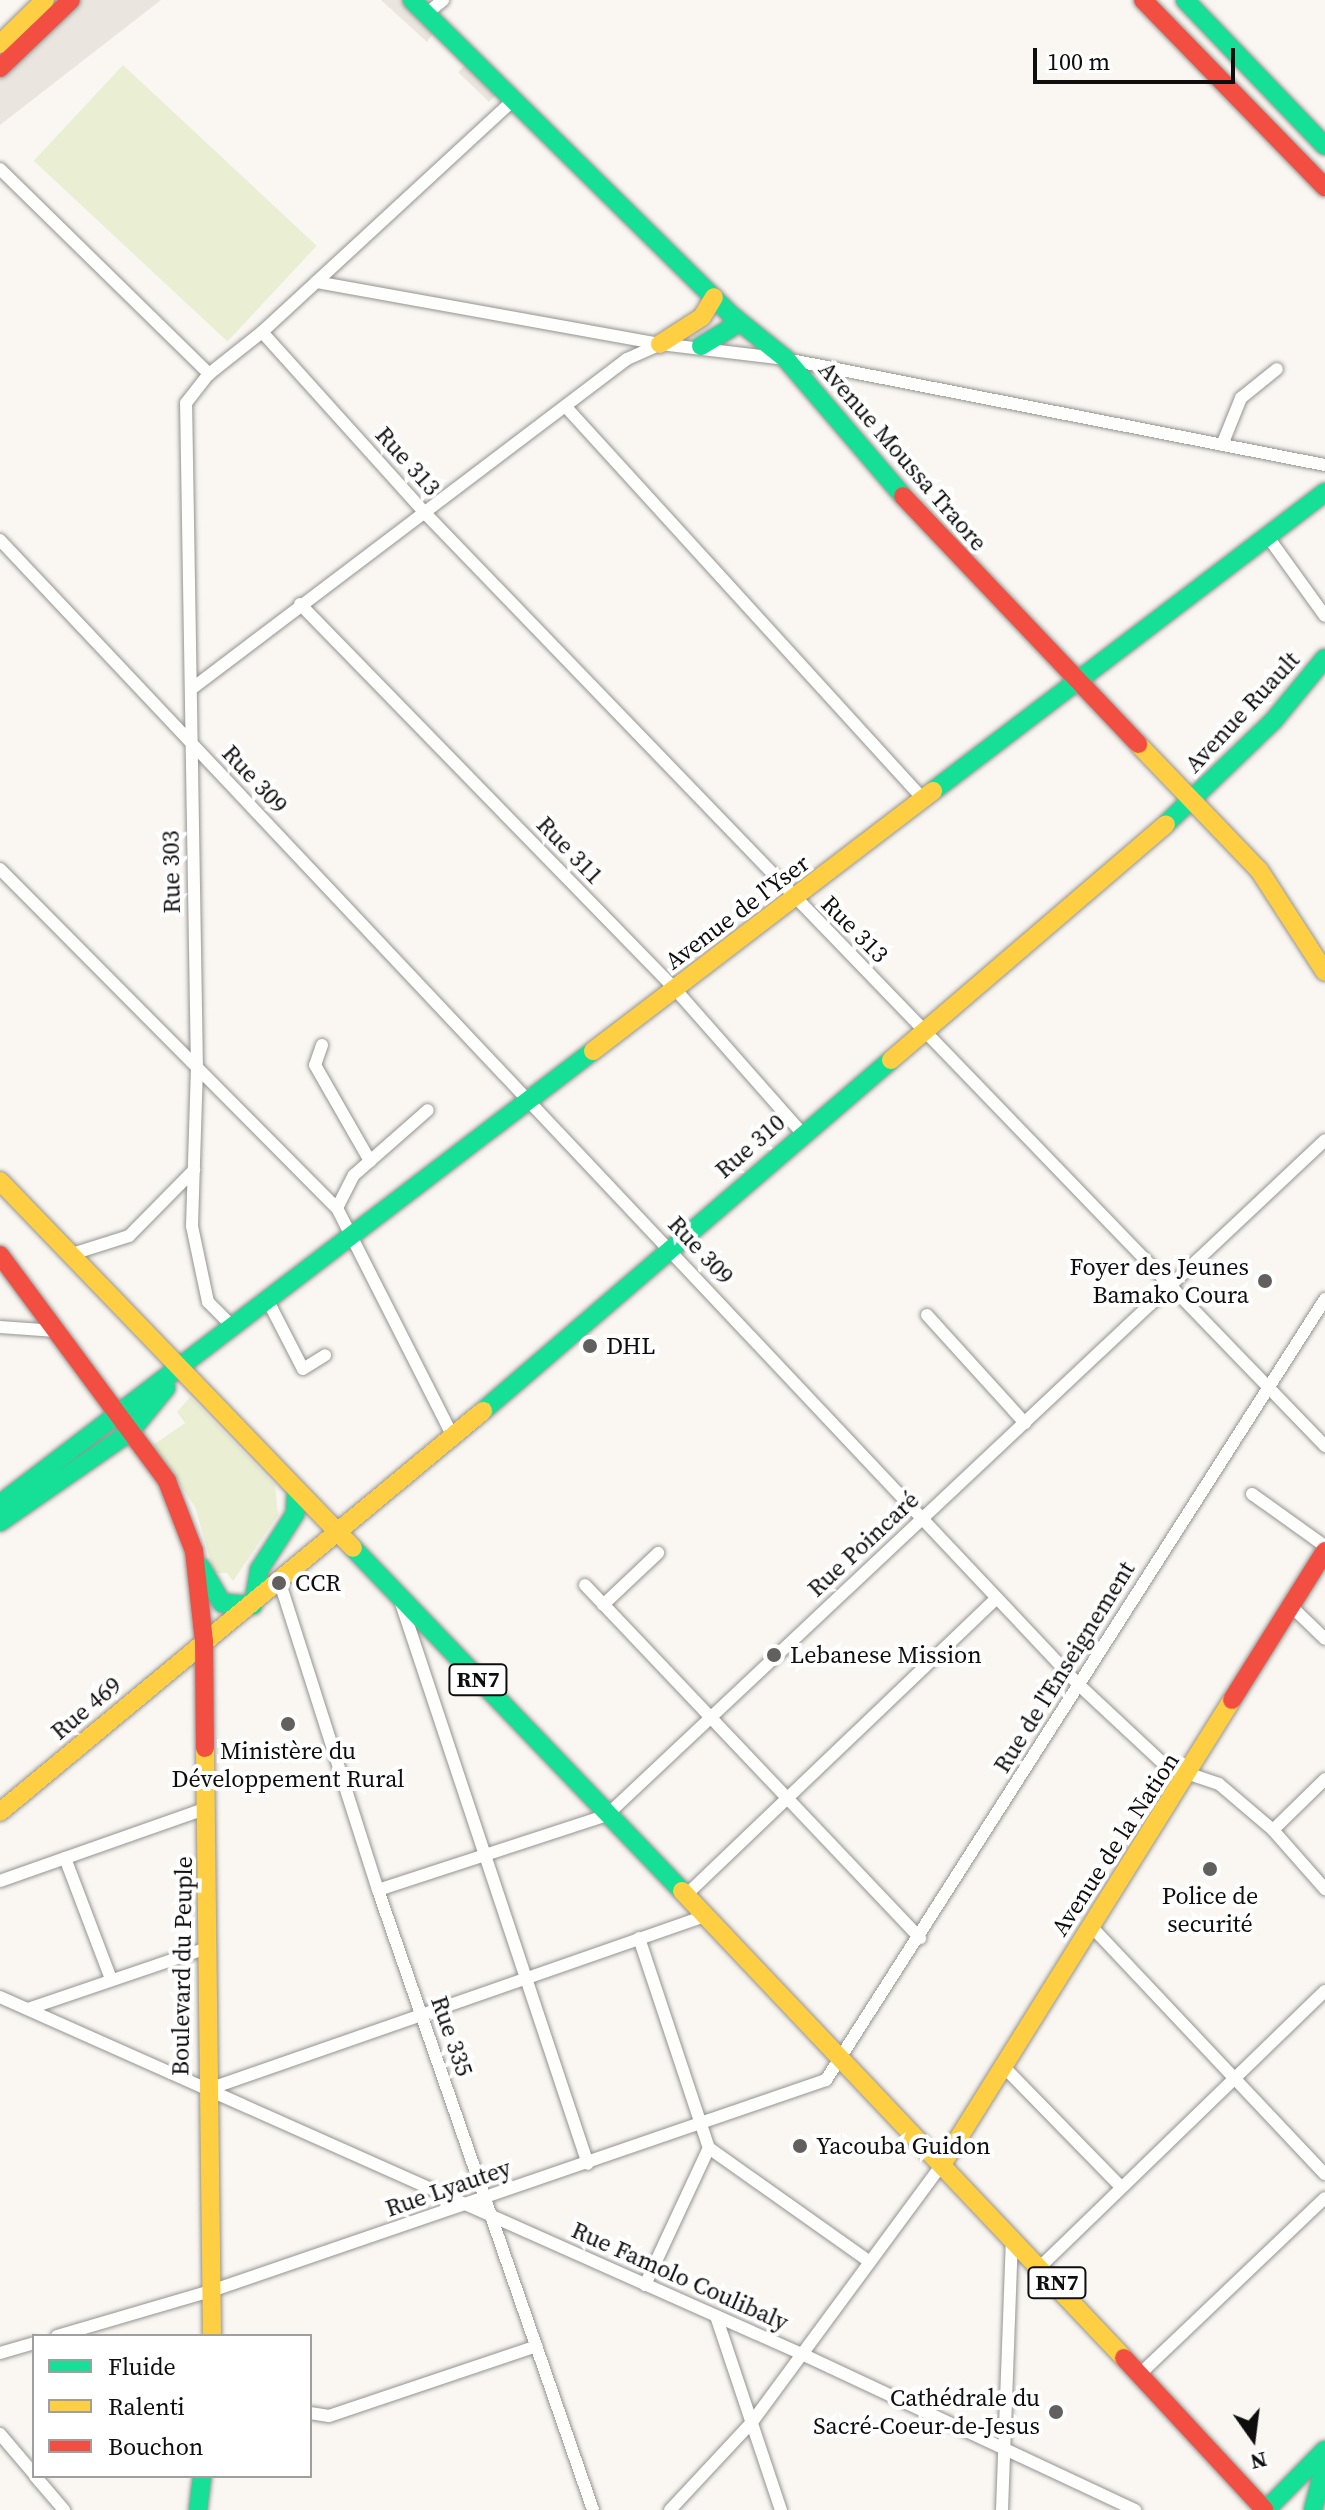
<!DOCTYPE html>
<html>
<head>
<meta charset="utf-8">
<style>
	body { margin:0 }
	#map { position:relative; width:1325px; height:2510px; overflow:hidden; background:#faf7f2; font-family:"Source Serif 4",serif }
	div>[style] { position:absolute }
	.green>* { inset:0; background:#eaefd3; transform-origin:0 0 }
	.plaza>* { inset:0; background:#eae5de; transform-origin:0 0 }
	.roads { filter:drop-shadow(0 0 2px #949391) drop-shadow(0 0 2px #949391) }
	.street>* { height:12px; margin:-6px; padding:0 6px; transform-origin:6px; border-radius:6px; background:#fefefd }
	.fast>* { height:18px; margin:-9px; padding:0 9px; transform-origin:9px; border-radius:9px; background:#16e098 }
	.slow>* { height:18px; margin:-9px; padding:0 9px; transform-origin:9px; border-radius:9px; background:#ffcf43 }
	.jam>* { height:18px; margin:-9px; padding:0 9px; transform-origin:9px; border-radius:9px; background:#f24e42 }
	.dots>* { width:22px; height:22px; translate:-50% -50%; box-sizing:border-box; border:4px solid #fff; border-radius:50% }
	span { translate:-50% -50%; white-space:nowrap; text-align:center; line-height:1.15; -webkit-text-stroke:8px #fff; paint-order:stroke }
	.shield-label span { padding:2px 6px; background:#fff; border:2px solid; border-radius:6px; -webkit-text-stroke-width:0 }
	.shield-label { font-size:22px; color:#0e0e0e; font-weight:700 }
	.street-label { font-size:24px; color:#0e0e0e }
	.poi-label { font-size:24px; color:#0e0e0e }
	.right { translate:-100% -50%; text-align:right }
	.left { translate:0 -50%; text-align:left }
	.legend { position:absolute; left:32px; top:2334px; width:280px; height:144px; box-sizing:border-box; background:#fff; border:2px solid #9f9f9f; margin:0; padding:10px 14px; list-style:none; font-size:24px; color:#0e0e0e }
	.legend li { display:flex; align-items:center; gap:16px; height:40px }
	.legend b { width:40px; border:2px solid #9f9f9f }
	.north { position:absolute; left:1213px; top:2398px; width:80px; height:80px; -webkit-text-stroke:6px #fff; paint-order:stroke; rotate:166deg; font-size:22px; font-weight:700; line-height:32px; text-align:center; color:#0e0e0e }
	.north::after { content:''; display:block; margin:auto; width:28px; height:36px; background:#0e0e0e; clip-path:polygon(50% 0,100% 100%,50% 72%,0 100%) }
	.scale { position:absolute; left:1033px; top:48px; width:202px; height:36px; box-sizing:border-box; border:4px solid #0e0e0e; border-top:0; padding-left:10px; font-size:24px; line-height:28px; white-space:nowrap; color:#0e0e0e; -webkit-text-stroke:6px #fff; paint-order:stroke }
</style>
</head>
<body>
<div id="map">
	<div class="green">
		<div style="left:123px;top:65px;width:265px;height:131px;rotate:43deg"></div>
		<div style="clip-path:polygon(190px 1397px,275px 1485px,278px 1515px,233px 1581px,227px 1573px,214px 1573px,195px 1507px,153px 1445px,185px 1423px,177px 1412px)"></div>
	</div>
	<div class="plaza">
		<div style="clip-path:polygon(71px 0,161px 0,0 125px,0 71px)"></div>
		<div style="clip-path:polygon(381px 0,404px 0,436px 29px,427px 42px)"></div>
		<div style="left:470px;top:60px;width:43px;height:17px;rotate:44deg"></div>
	</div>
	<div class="roads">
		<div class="street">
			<div style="left:426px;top:14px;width:22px;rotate:-39deg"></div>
			<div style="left:0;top:169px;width:293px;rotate:44.4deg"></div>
			<div style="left:316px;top:282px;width:350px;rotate:10.2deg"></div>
			<div style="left:660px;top:344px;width:127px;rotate:6.8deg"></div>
			<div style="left:786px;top:359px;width:549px;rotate:11.13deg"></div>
			<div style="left:262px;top:332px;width:242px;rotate:48deg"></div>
			<div style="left:424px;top:512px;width:1298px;rotate:46.03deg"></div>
			<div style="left:566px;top:407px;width:532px;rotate:47.67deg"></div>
			<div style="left:1222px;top:445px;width:51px;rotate:-68deg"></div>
			<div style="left:1241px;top:398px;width:46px;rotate:-38.9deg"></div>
			<div style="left:1268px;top:537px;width:97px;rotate:54.2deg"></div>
			<div style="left:0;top:540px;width:1572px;rotate:46.7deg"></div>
			<div style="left:1078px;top:1684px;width:120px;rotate:43deg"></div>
			<div style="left:1166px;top:1766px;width:56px;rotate:18.8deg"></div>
			<div style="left:1219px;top:1784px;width:71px;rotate:40.4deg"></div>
			<div style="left:1273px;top:1830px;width:79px;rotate:48.6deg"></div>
			<div style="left:300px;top:604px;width:537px;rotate:45.75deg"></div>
			<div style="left:675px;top:989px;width:192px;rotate:48.6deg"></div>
			<div style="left:194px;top:687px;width:543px;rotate:-37.14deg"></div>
			<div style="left:627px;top:359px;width:36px;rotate:-24deg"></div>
			<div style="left:0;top:869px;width:478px;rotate:45.2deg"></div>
			<div style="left:337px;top:1208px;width:257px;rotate:63.1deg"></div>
			<div style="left:322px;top:1045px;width:21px;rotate:109deg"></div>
			<div style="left:315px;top:1065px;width:111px;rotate:60.2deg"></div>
			<div style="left:337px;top:1208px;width:37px;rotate:-63deg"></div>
			<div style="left:354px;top:1175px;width:98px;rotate:-41.3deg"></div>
			<div style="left:69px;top:1255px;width:63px;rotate:-17.6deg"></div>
			<div style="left:129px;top:1236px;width:93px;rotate:-45.4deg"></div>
			<div style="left:268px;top:1301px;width:76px;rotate:62.8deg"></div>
			<div style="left:303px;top:1369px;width:26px;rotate:-32deg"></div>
			<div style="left:927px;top:1315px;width:146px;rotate:47.8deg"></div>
			<div style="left:0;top:1327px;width:56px;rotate:4.1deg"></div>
			<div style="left:234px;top:1328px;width:37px;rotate:-135deg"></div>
			<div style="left:208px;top:1302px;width:78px;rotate:-101.9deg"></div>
			<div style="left:192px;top:1226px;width:156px;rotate:-88.2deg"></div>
			<div style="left:197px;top:1070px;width:667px;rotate:-90.94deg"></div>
			<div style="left:186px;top:403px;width:37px;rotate:-52deg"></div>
			<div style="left:209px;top:374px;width:68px;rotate:-38.4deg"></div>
			<div style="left:262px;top:332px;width:342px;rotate:-42.7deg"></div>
			<div style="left:1252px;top:1494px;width:90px;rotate:35.5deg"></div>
			<div style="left:280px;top:1583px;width:322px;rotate:72.3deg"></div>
			<div style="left:378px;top:1890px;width:656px;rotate:70.87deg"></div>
			<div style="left:585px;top:1585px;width:487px;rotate:46.5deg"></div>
			<div style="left:401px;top:1603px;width:591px;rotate:71.57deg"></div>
			<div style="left:603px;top:1605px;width:76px;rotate:-43.4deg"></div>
			<div style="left:1291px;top:1606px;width:47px;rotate:44.1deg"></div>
			<div style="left:1273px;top:1830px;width:73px;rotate:-44.4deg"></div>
			<div style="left:65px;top:1858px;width:129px;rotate:69.2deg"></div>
			<div style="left:0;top:1881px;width:219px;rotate:-19.4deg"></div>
			<div style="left:378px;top:1890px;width:241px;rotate:-18.1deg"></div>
			<div style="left:607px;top:1815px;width:985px;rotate:-43.23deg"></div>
			<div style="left:686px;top:1895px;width:430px;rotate:-43.7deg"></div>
			<div style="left:1090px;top:1925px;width:342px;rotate:46.7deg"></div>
			<div style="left:639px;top:1938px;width:221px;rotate:71.6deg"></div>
			<div style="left:709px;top:2148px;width:197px;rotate:35.3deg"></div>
			<div style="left:0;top:1997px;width:878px;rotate:24deg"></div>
			<div style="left:802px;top:2354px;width:368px;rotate:25.1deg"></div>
			<div style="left:28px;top:2009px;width:192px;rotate:-18.8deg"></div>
			<div style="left:1003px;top:2066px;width:169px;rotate:45.7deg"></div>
			<div style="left:206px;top:2090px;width:528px;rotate:-19.22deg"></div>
			<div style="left:1041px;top:2266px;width:395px;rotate:-44.1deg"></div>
			<div style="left:645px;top:2285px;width:151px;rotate:-65deg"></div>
			<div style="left:716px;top:2316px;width:205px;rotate:71.5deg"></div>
			<div style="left:57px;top:2336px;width:160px;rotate:-16.3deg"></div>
			<div style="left:211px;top:2291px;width:650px;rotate:-18.94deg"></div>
			<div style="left:826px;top:2080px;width:927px;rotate:-57.42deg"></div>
			<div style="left:0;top:2353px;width:35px;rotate:-16deg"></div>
			<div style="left:1140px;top:2374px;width:255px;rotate:-43.6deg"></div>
			<div style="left:310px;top:2413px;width:19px;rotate:9deg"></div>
			<div style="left:329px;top:2416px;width:219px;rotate:-18.6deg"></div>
			<div style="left:0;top:2434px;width:52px;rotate:49.6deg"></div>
			<div style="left:35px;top:2476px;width:45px;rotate:49.5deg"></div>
			<div style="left:670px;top:2510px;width:120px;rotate:-47deg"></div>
			<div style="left:752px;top:2422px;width:322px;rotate:-53.6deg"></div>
			<div style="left:1002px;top:2510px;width:273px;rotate:-87.9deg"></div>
		</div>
		<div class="fast">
			<div style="left:412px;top:0;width:453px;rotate:44.6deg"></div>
			<div style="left:735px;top:318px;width:65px;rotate:38.8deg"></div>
			<div style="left:786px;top:359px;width:180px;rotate:49.5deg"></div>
			<div style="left:1185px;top:0;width:202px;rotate:46.2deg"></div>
			<div style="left:701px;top:346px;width:35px;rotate:-31deg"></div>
			<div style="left:731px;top:328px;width:11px;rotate:-68deg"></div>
			<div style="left:933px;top:791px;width:493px;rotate:-37.3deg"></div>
			<div style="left:1166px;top:824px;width:150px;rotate:-43.9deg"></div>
			<div style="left:1274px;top:720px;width:80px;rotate:-50.6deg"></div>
			<div style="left:483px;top:1411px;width:538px;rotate:-40.71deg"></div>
			<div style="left:0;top:1504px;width:746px;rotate:-37.38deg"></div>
			<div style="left:0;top:1522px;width:158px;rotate:-34.7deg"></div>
			<div style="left:130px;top:1432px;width:57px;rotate:-50.7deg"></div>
			<div style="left:353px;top:1548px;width:475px;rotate:46.2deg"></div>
			<div style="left:201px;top:1567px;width:42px;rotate:59.7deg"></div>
			<div style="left:222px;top:1603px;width:31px;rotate:4deg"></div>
			<div style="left:253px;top:1605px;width:36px;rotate:-80deg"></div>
			<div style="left:259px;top:1570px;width:67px;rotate:-57.3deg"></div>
			<div style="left:295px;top:1514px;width:21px;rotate:-87deg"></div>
			<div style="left:198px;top:2510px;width:34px;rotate:-83deg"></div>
			<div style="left:1266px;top:2510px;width:84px;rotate:-45.5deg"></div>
			<div style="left:1313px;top:2510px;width:48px;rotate:-75.4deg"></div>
		</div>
		<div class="slow">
			<div style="left:0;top:44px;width:63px;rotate:-44.4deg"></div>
			<div style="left:660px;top:344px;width:50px;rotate:-32.7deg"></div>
			<div style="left:702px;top:317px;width:23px;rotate:-59deg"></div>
			<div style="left:1138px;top:744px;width:175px;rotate:46.2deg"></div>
			<div style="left:1259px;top:870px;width:121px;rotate:57.1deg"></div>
			<div style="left:593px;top:1051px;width:428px;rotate:-37.4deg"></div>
			<div style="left:891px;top:1060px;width:362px;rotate:-40.6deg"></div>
			<div style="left:0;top:1181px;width:509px;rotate:46.11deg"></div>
			<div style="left:205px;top:1748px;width:588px;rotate:89.32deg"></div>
			<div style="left:0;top:1812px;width:628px;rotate:-39.7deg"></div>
			<div style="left:682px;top:1891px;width:643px;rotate:46.58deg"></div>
			<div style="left:943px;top:2163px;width:546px;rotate:-58.03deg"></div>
		</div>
		<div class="jam">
			<div style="left:1143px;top:0;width:261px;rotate:45.8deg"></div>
			<div style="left:0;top:68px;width:98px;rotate:-43.8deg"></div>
			<div style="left:903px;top:496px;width:342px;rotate:46.5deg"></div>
			<div style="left:0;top:1255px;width:281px;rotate:53.5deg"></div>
			<div style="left:167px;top:1481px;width:75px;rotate:68.9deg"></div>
			<div style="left:194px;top:1551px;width:91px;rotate:83.7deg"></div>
			<div style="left:204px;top:1641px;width:107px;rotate:89.5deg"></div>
			<div style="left:1232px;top:1700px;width:176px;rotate:-58deg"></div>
			<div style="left:1124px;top:2358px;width:207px;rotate:47.2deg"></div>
		</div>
	</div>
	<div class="dots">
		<div style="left:1265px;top:1281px;background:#61605e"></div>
		<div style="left:590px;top:1346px;background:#61605e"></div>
		<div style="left:279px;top:1583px;background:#61605e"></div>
		<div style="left:774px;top:1655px;background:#61605e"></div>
		<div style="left:288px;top:1724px;background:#61605e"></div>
		<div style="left:1210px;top:1869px;background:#61605e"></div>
		<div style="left:800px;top:2146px;background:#61605e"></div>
		<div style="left:1056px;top:2412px;background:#61605e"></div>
	</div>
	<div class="shield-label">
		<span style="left:478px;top:1680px">RN7</span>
		<span style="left:1057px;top:2283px">RN7</span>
	</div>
	<div class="street-label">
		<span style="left:903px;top:456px;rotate:49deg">Avenue Moussa Traore</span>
		<span style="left:408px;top:461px;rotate:48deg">Rue 313</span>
		<span style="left:1242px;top:712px;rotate:-47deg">Avenue Ruault</span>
		<span style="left:255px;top:779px;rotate:47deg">Rue 309</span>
		<span style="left:570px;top:850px;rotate:46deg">Rue 311</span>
		<span style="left:171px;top:872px;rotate:-91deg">Rue 303</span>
		<span style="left:737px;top:912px;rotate:-37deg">Avenue de l'Yser</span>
		<span style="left:855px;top:929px;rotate:45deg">Rue 313</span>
		<span style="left:750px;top:1146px;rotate:-41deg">Rue 310</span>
		<span style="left:701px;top:1250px;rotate:47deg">Rue 309</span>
		<span style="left:863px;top:1544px;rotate:-43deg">Rue Poincaré</span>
		<span style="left:1064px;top:1667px;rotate:-58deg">Rue de l'Enseignement</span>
		<span style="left:86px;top:1708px;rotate:-40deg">Rue 469</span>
		<span style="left:1115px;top:1844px;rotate:-57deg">Avenue de la Nation</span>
		<span style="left:182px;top:1966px;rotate:-89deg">Boulevard du Peuple</span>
		<span style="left:452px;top:2036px;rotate:71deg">Rue 335</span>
		<span style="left:448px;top:2188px;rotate:-19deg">Rue Lyautey</span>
		<span style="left:680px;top:2276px;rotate:24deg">Rue Famolo Coulibaly</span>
	</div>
	<div class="poi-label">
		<span class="right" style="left:1249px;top:1281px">Foyer des Jeunes<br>Bamako Coura</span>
		<span class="left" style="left:606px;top:1346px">DHL</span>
		<span class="left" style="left:295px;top:1583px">CCR</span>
		<span class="left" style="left:790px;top:1655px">Lebanese Mission</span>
		<span style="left:288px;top:1765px">Ministère du<br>Développement Rural</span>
		<span style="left:1210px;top:1910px">Police de<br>securité</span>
		<span class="left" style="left:816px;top:2146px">Yacouba Guidon</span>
		<span class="right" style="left:1040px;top:2412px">Cathédrale du<br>Sacré-Coeur-de-Jesus</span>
	</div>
	<ul class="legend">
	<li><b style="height:10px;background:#16e098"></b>Fluide</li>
	<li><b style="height:10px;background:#ffcf43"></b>Ralenti</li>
	<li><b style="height:10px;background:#f24e42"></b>Bouchon</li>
	</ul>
	<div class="north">N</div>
	<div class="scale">100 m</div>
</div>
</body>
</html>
